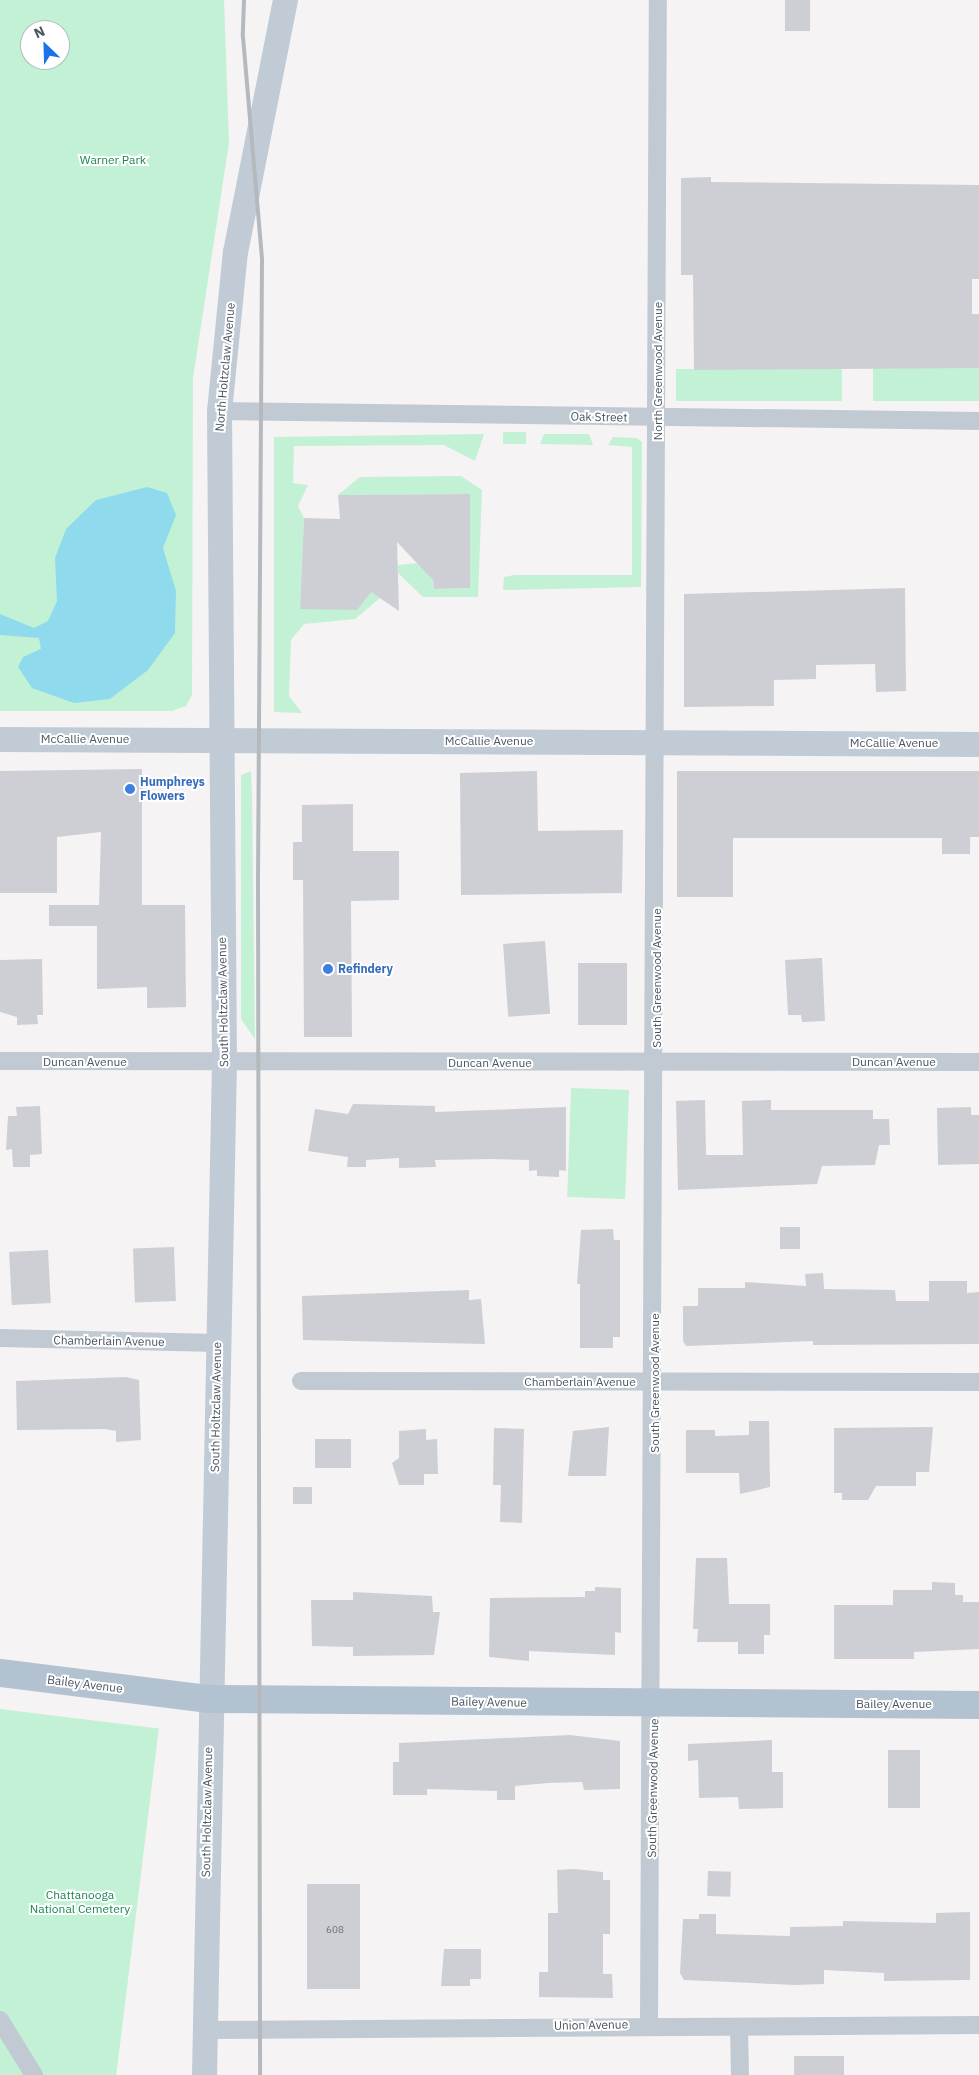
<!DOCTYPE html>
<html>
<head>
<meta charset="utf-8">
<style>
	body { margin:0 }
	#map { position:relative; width:979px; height:2075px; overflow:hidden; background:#f5f3f3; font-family:"IBM Plex Sans",sans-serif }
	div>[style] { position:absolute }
	.green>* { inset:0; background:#c3f1d5; transform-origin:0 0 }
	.water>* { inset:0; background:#90daee }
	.building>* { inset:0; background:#cdcfd5; transform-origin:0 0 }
	.street>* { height:18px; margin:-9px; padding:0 9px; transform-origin:9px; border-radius:9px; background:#c1cad2 }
	.secondary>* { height:25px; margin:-12.5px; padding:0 12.5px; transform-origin:12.5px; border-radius:12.5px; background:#c1cbd6 }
	.primary>* { height:28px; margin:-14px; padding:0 14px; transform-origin:14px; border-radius:14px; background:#b3c2d1 }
	.rail>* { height:4px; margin:-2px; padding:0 2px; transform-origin:2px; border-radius:2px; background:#b5b8bd }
	.dots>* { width:14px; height:14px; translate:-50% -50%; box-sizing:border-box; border:2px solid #fff; border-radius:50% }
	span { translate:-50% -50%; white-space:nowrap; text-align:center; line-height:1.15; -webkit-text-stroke:4px #fff; paint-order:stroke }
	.number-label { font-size:10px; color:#6b747e }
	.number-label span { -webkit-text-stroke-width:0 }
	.park-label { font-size:12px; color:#17864f }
	.street-label { font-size:12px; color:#4a5661 }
	.shop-label { font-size:12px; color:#366cbe; font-weight:700 }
	.left { translate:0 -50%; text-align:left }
	.north { position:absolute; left:20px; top:20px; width:50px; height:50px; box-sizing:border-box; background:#fff; border:1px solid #b7bbc0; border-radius:50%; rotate:336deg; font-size:14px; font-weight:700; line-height:20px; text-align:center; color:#4a5661 }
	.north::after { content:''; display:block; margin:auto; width:18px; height:22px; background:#1a73e8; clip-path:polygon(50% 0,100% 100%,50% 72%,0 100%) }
</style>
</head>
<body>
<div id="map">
	<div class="green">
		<div style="clip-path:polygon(evenodd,0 0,224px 0,229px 143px,193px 378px,192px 695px,186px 706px,172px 711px,0 711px,0 0,30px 30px,60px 30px,60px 60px,30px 60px,30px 30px)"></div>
		<div style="left:979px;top:368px;width:33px;height:106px;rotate:90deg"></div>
		<div style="left:842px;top:369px;width:32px;height:166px;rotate:90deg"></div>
		<div style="left:503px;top:432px;width:23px;height:12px"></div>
		<div style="clip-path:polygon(484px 434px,475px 461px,444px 445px,294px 446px,293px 483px,308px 485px,298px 506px,304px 518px,300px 609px,371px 592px,380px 598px,355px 619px,304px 624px,291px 640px,289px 696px,302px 713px,274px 712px,274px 437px)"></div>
		<div style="clip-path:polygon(544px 434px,589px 434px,593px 445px,540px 444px)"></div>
		<div style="clip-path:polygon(613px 437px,637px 438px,642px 442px,641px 587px,503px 590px,504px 577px,514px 575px,632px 575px,632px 447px,608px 445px)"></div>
		<div style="clip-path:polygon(461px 476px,482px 490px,478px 597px,423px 597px,398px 573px,398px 565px,418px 563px,433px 580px,434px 589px,469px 588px,469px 494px,338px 495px,360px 477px)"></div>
		<div style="clip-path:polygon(251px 771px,252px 797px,255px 1039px,241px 1019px,241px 775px)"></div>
		<div style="left:629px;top:1090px;width:109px;height:58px;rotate:92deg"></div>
		<div style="left:0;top:1709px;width:160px;height:366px;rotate:7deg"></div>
	</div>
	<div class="water">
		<div style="clip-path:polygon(147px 487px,167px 493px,176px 515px,163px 548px,176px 591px,175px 633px,148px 670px,110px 699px,74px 703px,32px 688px,18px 667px,23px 657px,41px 649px,39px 638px,0 635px,0 614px,34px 628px,48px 621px,57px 601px,55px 558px,66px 529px,96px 500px)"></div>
	</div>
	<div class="building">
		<div style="left:785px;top:0;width:25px;height:31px"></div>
		<div style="clip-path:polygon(711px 177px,711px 182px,979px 185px,979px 279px,972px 279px,972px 314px,979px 314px,979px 368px,694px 370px,693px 275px,681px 275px,681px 178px)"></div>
		<div style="clip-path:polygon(470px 494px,470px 588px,434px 589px,433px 580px,397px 542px,399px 611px,371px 592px,357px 610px,300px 609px,304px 518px,340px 519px,338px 495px)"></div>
		<div style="clip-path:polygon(905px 588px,906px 691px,876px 692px,875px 664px,816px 665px,816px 679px,774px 680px,774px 706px,684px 707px,684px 594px)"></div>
		<div style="clip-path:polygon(142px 769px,142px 905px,185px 905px,186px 1007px,147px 1008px,147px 987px,97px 989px,97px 926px,49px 926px,49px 905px,99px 905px,101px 832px,57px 837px,57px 893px,0 893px,0 771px)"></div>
		<div style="clip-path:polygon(537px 771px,538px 831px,623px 830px,622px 893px,461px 895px,460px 773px)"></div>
		<div style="clip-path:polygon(677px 771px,979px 771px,979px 837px,970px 837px,970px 854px,942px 854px,942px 838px,733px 838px,733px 897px,677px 897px)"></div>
		<div style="clip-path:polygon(353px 804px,353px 851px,399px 851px,399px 900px,351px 901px,352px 1037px,304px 1037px,303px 880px,293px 880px,293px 842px,302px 842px,302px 805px)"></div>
		<div style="left:545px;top:941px;width:73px;height:42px;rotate:86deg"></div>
		<div style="clip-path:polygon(822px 958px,825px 1021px,802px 1022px,801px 1015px,788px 1015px,785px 960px)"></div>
		<div style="clip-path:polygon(42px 959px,43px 1015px,37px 1015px,38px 1024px,17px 1025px,17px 1017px,0 1012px,0 960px)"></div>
		<div style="left:578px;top:963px;width:49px;height:62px"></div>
		<div style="clip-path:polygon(705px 1100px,706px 1155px,743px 1155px,742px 1101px,771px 1100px,771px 1110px,873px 1110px,873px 1119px,889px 1119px,890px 1145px,879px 1145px,875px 1165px,822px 1166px,817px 1184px,678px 1190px,676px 1101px)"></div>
		<div style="clip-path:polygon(353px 1104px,435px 1106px,435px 1112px,566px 1107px,566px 1171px,559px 1170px,559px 1177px,537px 1176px,537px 1170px,529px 1171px,529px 1160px,491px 1159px,435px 1160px,436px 1167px,399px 1168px,399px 1158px,366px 1160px,366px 1167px,347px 1167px,348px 1157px,308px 1151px,315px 1109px,348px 1114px)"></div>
		<div style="clip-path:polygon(40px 1106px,42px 1154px,30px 1155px,30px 1167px,13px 1167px,12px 1149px,6px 1150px,8px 1116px,17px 1116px,16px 1107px)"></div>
		<div style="clip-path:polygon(971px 1107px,971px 1115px,979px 1115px,979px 1164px,938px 1165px,937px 1108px)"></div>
		<div style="left:780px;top:1227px;width:20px;height:22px"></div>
		<div style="clip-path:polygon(613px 1229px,614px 1240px,620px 1240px,620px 1337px,613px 1337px,613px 1348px,580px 1348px,580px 1284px,577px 1284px,581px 1230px)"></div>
		<div style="left:174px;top:1247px;width:54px;height:41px;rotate:88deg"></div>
		<div style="left:48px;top:1250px;width:53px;height:39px;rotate:87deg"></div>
		<div style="clip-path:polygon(823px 1273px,824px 1289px,895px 1290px,896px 1301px,929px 1301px,929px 1281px,967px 1281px,967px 1293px,979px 1292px,979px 1344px,813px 1345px,813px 1341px,686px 1346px,683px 1341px,683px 1306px,698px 1306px,698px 1288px,745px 1288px,745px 1282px,806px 1286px,805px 1274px)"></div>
		<div style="clip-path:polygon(469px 1290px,469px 1300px,481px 1299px,485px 1344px,303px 1340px,302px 1296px)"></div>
		<div style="clip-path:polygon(126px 1377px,139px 1380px,141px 1440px,116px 1442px,116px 1431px,105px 1429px,17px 1430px,16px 1381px)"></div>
		<div style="clip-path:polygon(749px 1421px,769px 1421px,770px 1487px,740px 1494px,739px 1473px,686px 1473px,686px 1430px,715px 1430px,715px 1436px,749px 1435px)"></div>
		<div style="clip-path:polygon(609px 1427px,606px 1476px,568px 1476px,573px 1431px)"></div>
		<div style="clip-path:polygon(933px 1427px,929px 1472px,916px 1472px,916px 1486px,876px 1486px,868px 1500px,842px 1500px,842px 1493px,834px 1493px,834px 1428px)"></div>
		<div style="clip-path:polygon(494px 1428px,524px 1429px,522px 1523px,500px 1522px,501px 1485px,493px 1485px)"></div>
		<div style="clip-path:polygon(426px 1429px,426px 1440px,437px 1439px,438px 1474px,424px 1474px,424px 1485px,399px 1485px,392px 1463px,399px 1458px,399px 1431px)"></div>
		<div style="left:351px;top:1439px;width:29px;height:36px;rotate:90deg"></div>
		<div style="left:312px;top:1487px;width:17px;height:19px;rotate:90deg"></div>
		<div style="clip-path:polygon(696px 1558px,727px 1558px,729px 1604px,770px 1604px,770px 1635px,764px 1635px,764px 1654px,738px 1654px,738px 1642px,697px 1642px,698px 1629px,693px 1629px)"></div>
		<div style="clip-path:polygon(932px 1582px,955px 1583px,955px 1595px,963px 1595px,963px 1602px,979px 1602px,979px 1649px,914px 1652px,914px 1659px,834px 1659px,834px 1605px,893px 1605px,893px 1590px,932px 1590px)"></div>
		<div style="clip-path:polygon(595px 1587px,621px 1588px,621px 1633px,615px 1632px,615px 1655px,529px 1651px,529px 1661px,489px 1657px,490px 1598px,585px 1597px,585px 1591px,595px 1591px)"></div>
		<div style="clip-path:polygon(353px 1592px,432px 1596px,433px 1612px,440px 1612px,434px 1655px,353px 1656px,353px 1647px,312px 1646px,311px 1600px,353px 1600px)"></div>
		<div style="clip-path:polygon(570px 1735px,620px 1741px,620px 1789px,584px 1790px,582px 1782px,548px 1783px,515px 1786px,515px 1800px,497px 1800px,497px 1791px,427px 1789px,427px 1795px,393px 1795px,393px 1762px,399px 1762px,399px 1743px)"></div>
		<div style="clip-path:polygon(772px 1740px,772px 1772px,783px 1772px,783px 1808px,739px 1809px,738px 1797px,699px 1798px,698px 1760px,688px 1761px,688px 1744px)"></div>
		<div style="left:888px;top:1750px;width:32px;height:58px"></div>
		<div style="clip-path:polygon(574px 1869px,603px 1872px,603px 1880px,610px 1880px,610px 1934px,603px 1934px,603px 1974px,612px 1974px,613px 1998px,539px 1997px,539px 1972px,548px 1972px,548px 1913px,558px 1913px,557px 1870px)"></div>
		<div style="left:708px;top:1871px;width:23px;height:25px;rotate:2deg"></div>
		<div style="left:307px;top:1884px;width:53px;height:105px"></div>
		<div style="clip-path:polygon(970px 1912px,970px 1980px,884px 1981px,884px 1973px,824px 1970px,824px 1984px,796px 1985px,684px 1980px,680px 1973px,683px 1919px,699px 1919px,699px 1914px,716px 1914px,716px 1934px,790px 1936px,790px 1927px,843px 1926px,843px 1921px,936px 1923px,936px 1913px)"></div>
		<div style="clip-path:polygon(444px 1949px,481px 1949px,481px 1979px,470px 1979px,470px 1986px,441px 1986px)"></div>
		<div style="left:844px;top:2056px;width:19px;height:50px;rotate:90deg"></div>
	</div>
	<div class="street">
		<div style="left:219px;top:411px;width:760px;rotate:0.75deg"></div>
		<div style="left:0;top:1061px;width:979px;rotate:0.06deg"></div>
		<div style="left:0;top:1338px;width:217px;rotate:1.3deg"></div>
		<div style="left:301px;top:1381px;width:678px;rotate:0.08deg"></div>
		<div style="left:0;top:2020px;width:65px;rotate:58.3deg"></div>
		<div style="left:649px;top:2024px;width:2024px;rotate:-89.75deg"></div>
		<div style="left:739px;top:2027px;width:48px;rotate:88.8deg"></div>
		<div style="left:203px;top:2030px;width:776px;rotate:-0.37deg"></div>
	</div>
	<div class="secondary">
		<div style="left:0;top:739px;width:979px;rotate:0.29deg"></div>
		<div style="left:204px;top:2075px;width:1013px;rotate:-88.87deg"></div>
		<div style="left:224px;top:1062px;width:651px;rotate:-90.44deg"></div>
		<div style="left:219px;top:411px;width:160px;rotate:-84.3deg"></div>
		<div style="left:235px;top:252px;width:257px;rotate:-78.8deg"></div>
	</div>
	<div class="primary">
		<div style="left:0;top:1673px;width:211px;rotate:7.1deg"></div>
		<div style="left:209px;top:1699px;width:770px;rotate:0.45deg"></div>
	</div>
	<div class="rail">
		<div style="left:244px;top:0;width:37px;rotate:92deg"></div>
		<div style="left:243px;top:37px;width:224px;rotate:85.1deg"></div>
		<div style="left:262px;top:260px;width:620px;rotate:90.37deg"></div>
		<div style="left:258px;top:880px;width:1195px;rotate:89.9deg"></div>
	</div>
	<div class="dots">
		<div style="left:130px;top:789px;background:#3f7fe0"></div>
		<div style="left:328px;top:969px;background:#3f7fe0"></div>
	</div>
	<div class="number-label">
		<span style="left:335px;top:1930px">608</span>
	</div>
	<div class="park-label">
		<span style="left:113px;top:160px">Warner Park</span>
		<span style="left:80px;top:1902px">Chattanooga<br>National Cemetery</span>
	</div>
	<div class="street-label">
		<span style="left:225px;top:367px;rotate:-85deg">North Holtzclaw Avenue</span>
		<span style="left:658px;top:371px;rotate:-90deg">North Greenwood Avenue</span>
		<span style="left:599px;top:417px;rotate:1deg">Oak Street</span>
		<span style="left:85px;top:739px">McCallie Avenue</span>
		<span style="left:489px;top:741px">McCallie Avenue</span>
		<span style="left:894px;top:743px">McCallie Avenue</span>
		<span style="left:657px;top:978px;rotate:-90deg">South Greenwood Avenue</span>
		<span style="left:223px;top:1002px;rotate:-91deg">South Holtzclaw Avenue</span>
		<span style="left:85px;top:1062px">Duncan Avenue</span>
		<span style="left:894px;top:1062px">Duncan Avenue</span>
		<span style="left:490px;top:1063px">Duncan Avenue</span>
		<span style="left:109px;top:1341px;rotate:1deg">Chamberlain Avenue</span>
		<span style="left:580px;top:1382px">Chamberlain Avenue</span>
		<span style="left:655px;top:1383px;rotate:-90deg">South Greenwood Avenue</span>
		<span style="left:216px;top:1407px;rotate:-89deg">South Holtzclaw Avenue</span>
		<span style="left:85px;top:1684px;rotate:7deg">Bailey Avenue</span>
		<span style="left:489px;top:1702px;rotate:1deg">Bailey Avenue</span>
		<span style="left:894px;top:1704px">Bailey Avenue</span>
		<span style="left:653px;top:1788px;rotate:-89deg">South Greenwood Avenue</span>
		<span style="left:207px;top:1812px;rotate:-89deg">South Holtzclaw Avenue</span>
		<span style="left:591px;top:2025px;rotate:-1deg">Union Avenue</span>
	</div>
	<div class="shop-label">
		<span class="left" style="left:140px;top:789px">Humphreys<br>Flowers</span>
		<span class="left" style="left:338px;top:969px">Refindery</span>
	</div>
	<div class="north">N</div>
</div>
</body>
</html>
